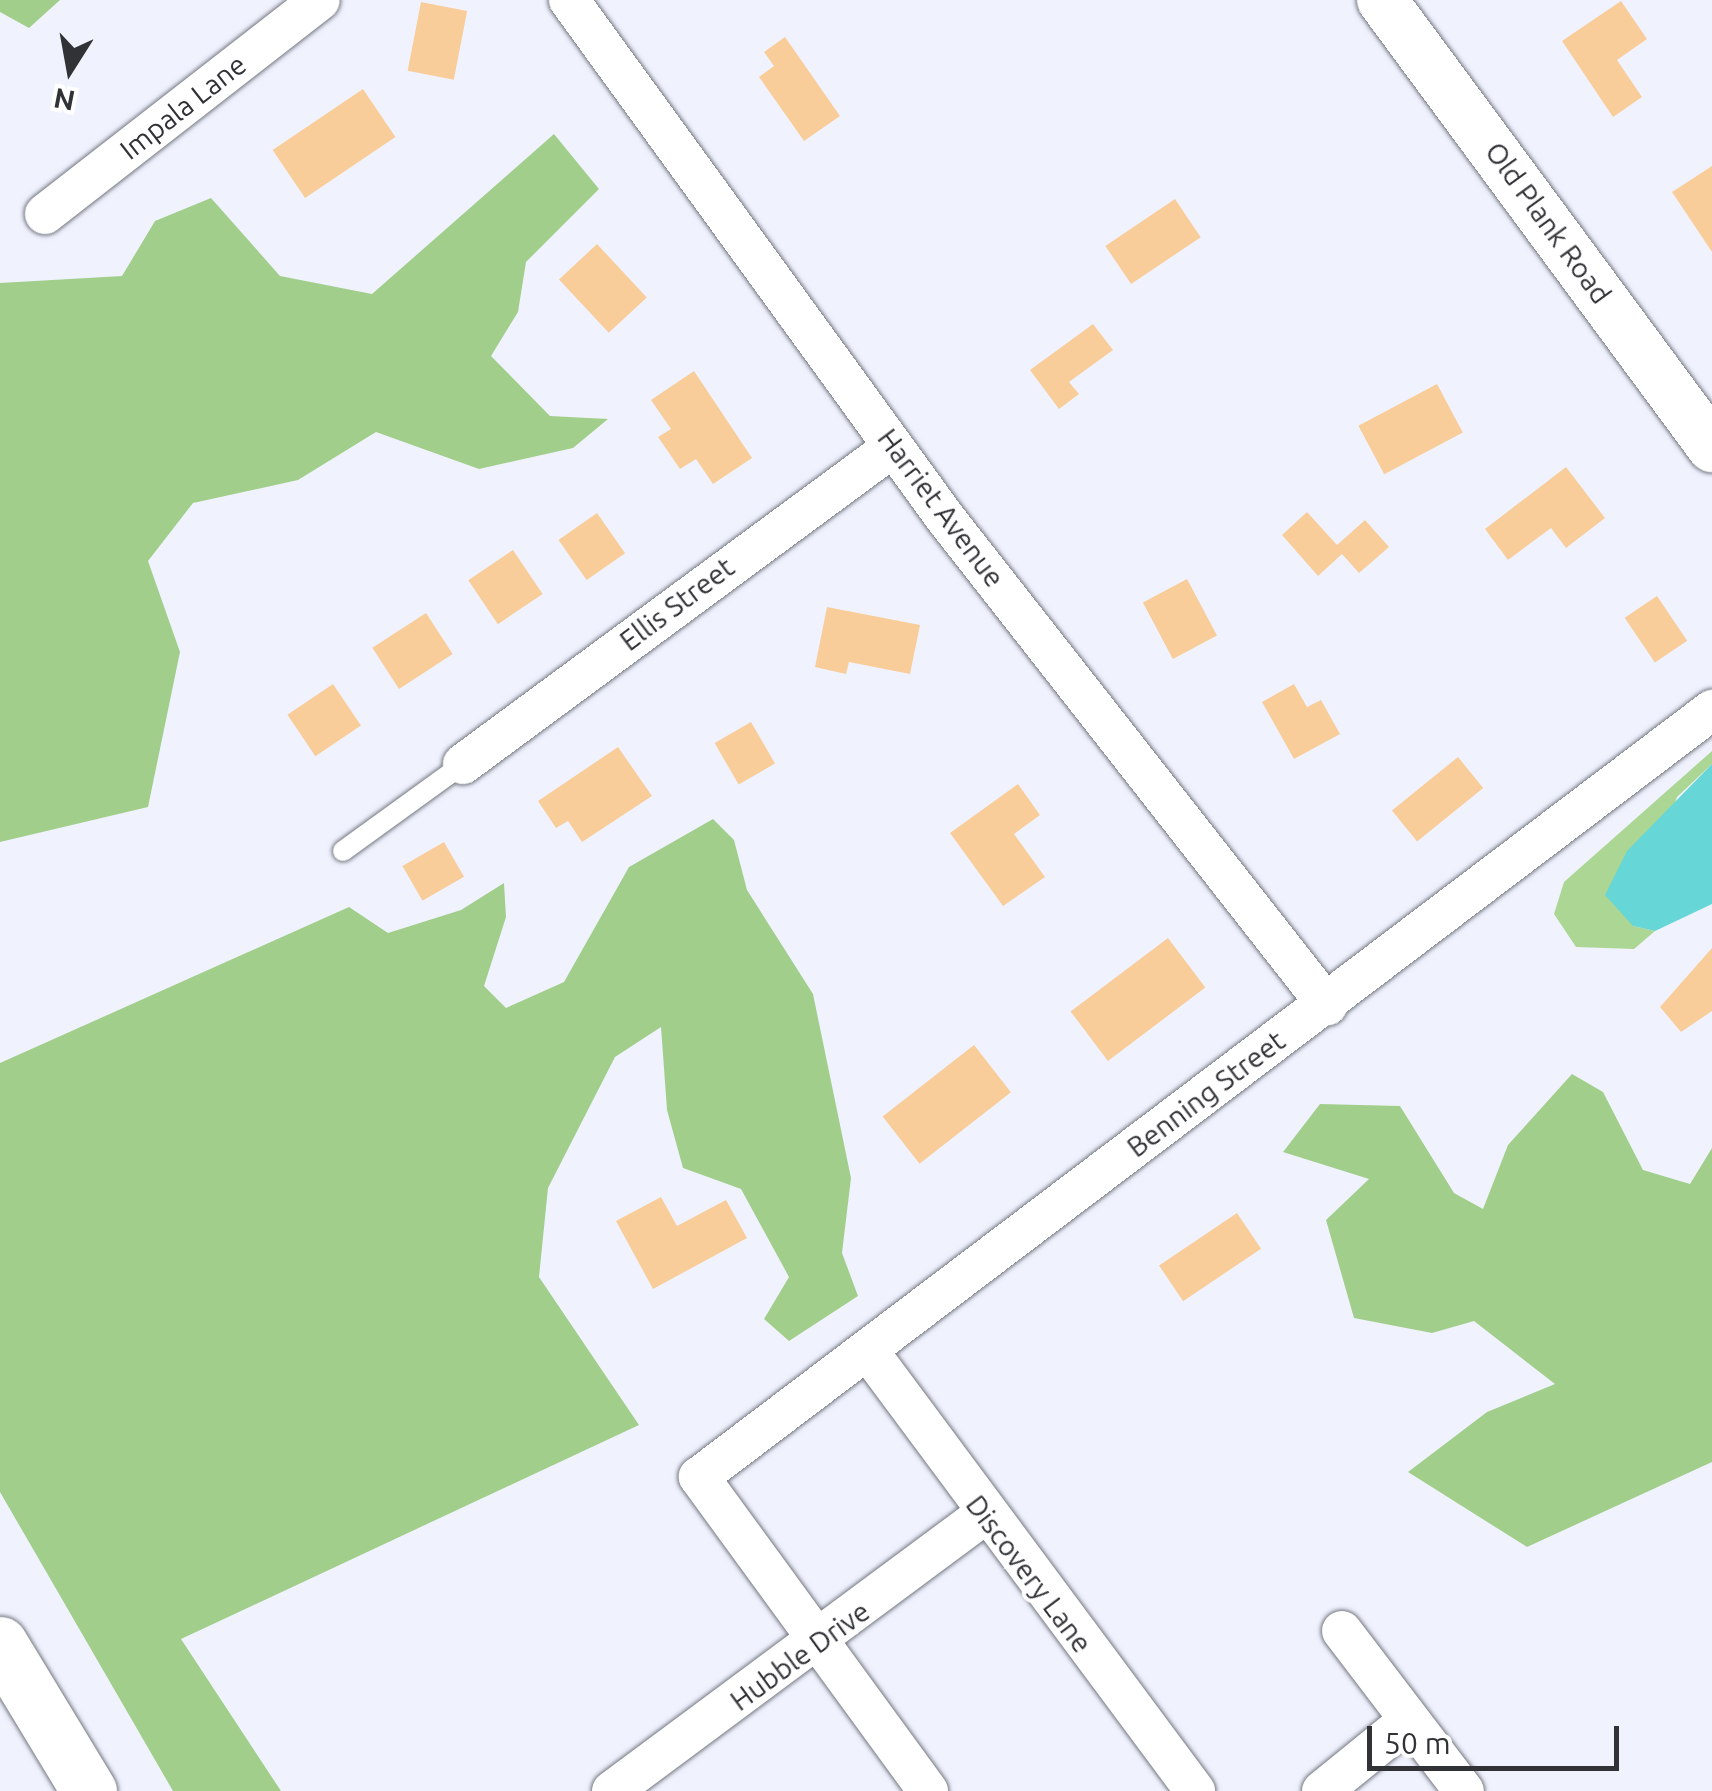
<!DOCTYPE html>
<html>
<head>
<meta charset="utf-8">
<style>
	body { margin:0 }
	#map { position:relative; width:1712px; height:1791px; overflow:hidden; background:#f0f3fe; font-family:Ubuntu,sans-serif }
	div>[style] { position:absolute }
	.green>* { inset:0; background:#abd694 }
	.forest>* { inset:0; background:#a2ce8b }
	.water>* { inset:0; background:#66d6d6 }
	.building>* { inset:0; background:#f8cd9a; transform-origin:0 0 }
	.roads { filter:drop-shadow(0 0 2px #747780) drop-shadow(0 0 2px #747780) }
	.service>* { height:20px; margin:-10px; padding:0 10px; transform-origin:10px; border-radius:10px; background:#fff }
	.minor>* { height:40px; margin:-20px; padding:0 20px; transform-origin:20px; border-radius:20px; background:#fff }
	.tertiary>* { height:50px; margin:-25px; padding:0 25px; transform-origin:25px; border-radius:25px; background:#fff }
	.trunk>* { height:55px; margin:-27.5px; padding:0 27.5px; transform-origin:27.5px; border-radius:27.5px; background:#fff }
	span { translate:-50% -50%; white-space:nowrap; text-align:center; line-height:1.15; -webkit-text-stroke:8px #fff; paint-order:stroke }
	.street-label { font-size:28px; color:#303236 }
	.north { position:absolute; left:20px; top:20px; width:100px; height:100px; -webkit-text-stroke:8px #fff; paint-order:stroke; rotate:191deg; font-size:28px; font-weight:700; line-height:40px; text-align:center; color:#303236 }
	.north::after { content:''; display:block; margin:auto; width:35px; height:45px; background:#303236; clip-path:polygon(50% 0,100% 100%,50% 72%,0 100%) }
	.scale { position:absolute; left:1367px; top:1726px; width:252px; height:45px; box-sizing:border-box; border:5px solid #303236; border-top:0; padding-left:12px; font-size:30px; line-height:35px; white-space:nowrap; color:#303236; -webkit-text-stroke:8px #fff; paint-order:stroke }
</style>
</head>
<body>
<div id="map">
	<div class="green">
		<div style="clip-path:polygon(1712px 751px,1712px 764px,1677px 797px,1633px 926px,1655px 931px,1634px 949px,1576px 947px,1554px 914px,1564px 882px)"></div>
	</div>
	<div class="forest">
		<div style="clip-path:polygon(0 0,60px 0,29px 28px,0 12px)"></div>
		<div style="clip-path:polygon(554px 134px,599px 189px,526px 262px,518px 312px,491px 356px,550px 416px,608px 419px,573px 448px,479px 469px,376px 432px,298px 480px,193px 503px,148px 561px,180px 652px,148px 807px,0 842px,0 283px,122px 276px,155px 221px,211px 198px,280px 276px,372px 294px)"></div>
		<div style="clip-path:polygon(713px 819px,734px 840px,747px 890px,813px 994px,851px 1178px,842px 1253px,858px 1296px,789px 1341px,764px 1319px,789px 1277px,741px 1189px,683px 1168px,667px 1110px,661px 1027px,615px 1057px,548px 1188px,539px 1277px,639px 1425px,181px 1639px,281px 1791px,173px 1791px,0 1492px,0 1063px,349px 907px,388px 933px,461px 910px,504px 883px,506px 917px,484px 986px,506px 1008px,564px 982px,629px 867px)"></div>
		<div style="clip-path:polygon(1572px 1074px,1603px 1092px,1643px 1170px,1690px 1184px,1712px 1148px,1712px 1462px,1527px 1547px,1408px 1472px,1487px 1412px,1555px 1384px,1474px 1321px,1432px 1333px,1354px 1318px,1326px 1220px,1369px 1179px,1283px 1152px,1320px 1104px,1400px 1106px,1454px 1193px,1483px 1209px,1508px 1145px)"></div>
	</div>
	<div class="water">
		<div style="clip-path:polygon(1712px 764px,1712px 904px,1655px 931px,1633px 926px,1605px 895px,1627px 851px)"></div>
	</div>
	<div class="building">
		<div style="clip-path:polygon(1621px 1px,1647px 39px,1617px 60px,1642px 97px,1613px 117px,1562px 41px)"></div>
		<div style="left:421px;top:2px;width:47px;height:70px;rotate:11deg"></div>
		<div style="clip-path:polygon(785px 37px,840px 116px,804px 141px,759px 77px,774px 66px,764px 52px)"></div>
		<div style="left:363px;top:89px;width:58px;height:109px;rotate:56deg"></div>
		<div style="clip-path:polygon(1712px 166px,1712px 252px,1672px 192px)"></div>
		<div style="left:1175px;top:199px;width:46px;height:84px;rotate:56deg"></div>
		<div style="left:597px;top:244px;width:73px;height:52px;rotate:47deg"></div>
		<div style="clip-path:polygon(1093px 324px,1113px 350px,1069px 382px,1079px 394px,1059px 409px,1030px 370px)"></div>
		<div style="clip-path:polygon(694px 371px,752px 458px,713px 484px,696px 459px,680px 469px,658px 437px,671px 429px,651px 400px)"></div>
		<div style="left:1437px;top:384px;width:55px;height:89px;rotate:62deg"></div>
		<div style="clip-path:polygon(1566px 467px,1605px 518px,1566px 548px,1551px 528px,1508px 560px,1485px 529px)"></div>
		<div style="clip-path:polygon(1307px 512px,1337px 545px,1365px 520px,1389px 547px,1359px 573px,1342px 554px,1318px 576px,1282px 535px)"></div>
		<div style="left:597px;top:513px;width:49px;height:47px;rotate:55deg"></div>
		<div style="left:513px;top:550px;width:53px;height:54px;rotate:56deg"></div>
		<div style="left:1187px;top:579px;width:64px;height:50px;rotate:62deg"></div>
		<div style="left:1657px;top:596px;width:54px;height:39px;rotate:56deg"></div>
		<div style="clip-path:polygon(827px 607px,920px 625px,910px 674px,849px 662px,846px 674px,815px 667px)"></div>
		<div style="left:426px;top:613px;width:49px;height:64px;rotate:57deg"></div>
		<div style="left:333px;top:684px;width:50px;height:55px;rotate:56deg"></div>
		<div style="clip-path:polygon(1294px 684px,1307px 707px,1321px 700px,1340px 734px,1294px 759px,1262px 702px)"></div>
		<div style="left:751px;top:722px;width:48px;height:42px;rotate:60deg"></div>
		<div style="clip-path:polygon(618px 747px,652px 796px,582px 842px,568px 821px,556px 828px,538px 801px)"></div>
		<div style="left:1458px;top:757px;width:40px;height:85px;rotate:51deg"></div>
		<div style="clip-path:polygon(1018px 784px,1040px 815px,1014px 834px,1045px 877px,1003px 906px,950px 833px)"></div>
		<div style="left:444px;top:842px;width:40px;height:48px;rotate:60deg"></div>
		<div style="left:1168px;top:938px;width:62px;height:122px;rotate:53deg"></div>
		<div style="clip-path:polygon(1712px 948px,1712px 1011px,1681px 1032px,1660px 1007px)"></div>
		<div style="left:974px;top:1045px;width:60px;height:116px;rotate:52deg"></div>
		<div style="clip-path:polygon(661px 1197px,677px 1226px,726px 1200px,747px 1238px,653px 1289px,616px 1221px)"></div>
		<div style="left:1237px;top:1213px;width:43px;height:94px;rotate:56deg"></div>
	</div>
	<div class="roads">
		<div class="service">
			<div style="left:343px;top:851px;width:148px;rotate:-35.9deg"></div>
		</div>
		<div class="minor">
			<div style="left:569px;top:0;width:641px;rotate:54.01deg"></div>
			<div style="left:946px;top:519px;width:618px;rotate:51.91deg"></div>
			<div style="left:45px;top:214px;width:348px;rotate:-37.9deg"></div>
			<div style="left:463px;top:764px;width:534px;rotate:-36.4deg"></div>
			<div style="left:869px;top:1352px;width:547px;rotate:53.4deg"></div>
			<div style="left:1342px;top:1631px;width:201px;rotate:52.7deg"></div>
			<div style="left:612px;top:1791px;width:463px;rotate:-36.6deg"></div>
			<div style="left:928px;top:1791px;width:389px;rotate:-126.1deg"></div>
			<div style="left:699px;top:1477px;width:1271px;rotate:-37.13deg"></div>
			<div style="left:1322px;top:1791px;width:111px;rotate:-39.1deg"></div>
		</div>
		<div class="tertiary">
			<div style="left:1382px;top:0;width:556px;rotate:53.56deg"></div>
		</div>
		<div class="trunk">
			<div style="left:0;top:1644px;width:172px;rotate:58.8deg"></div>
		</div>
	</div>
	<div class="street-label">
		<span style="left:183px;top:107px;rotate:-38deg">Impala Lane</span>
		<span style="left:1548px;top:223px;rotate:54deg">Old Plank Road</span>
		<span style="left:941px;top:508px;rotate:53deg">Harriet Avenue</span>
		<span style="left:677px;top:604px;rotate:-37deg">Ellis Street</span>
		<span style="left:1206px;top:1094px;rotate:-37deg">Benning Street</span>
		<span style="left:1029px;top:1574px;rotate:53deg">Discovery Lane</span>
		<span style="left:800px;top:1656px;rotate:-36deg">Hubble Drive</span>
	</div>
	<div class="north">N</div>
	<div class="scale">50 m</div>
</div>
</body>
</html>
